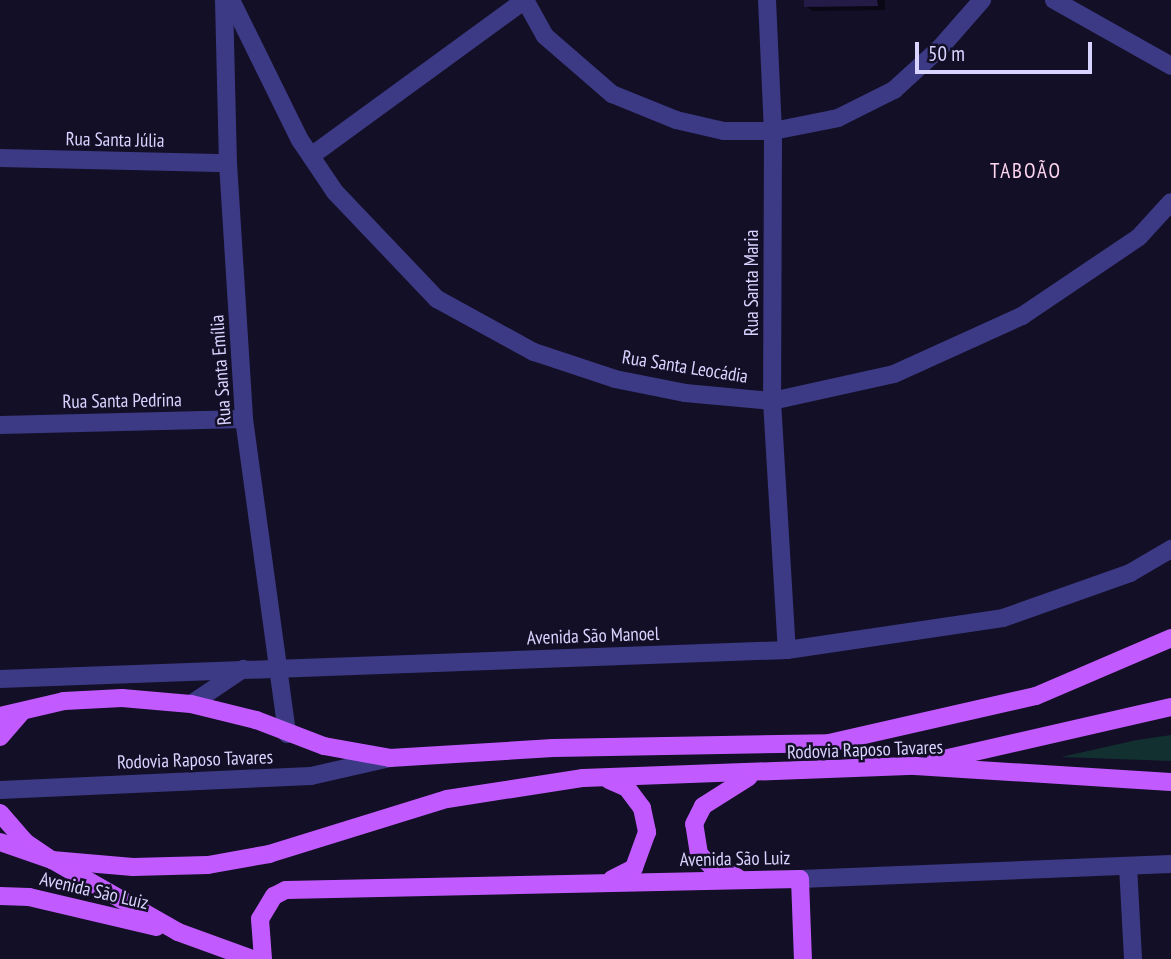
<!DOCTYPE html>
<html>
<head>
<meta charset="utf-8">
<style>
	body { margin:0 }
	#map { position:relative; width:1171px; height:959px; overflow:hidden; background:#130f26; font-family:"PT Sans Narrow",sans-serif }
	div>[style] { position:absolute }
	.green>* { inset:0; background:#12302f }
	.shadow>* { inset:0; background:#0007 }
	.building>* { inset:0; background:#241b47 }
	.minor>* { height:18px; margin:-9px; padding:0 9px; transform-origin:9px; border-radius:9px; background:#3d3a85 }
	.major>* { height:18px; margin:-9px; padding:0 9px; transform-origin:9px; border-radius:9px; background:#c25bff }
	span { translate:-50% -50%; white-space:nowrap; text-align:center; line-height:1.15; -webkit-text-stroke:5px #130f26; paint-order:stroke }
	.street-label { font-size:19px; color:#d9d4ff }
	.neighbourhood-label { font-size:21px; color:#ffd6f0; letter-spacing:2px }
	.scale { position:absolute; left:915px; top:42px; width:177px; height:32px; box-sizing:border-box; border:4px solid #d9d4ff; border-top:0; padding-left:9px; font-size:21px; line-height:24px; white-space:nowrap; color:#d9d4ff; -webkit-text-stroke:5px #130f26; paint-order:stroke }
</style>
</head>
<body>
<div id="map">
	<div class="green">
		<div style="clip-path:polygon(1171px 735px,1171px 761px,1061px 757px,1137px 740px)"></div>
	</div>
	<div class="shadow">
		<div style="clip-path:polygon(805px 0,885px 0,885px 10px,813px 11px,805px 6px)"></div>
	</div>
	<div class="building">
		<div style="clip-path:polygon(804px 0,877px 0,878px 6px,804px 7px)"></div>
	</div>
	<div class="minor">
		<div style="left:224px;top:0;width:163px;rotate:88.6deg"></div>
		<div style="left:228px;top:163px;width:256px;rotate:86.4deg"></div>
		<div style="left:244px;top:419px;width:318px;rotate:82.2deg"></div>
		<div style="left:231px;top:0;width:156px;rotate:63.8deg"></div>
		<div style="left:300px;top:140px;width:63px;rotate:56.1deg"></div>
		<div style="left:335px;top:192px;width:148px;rotate:46.4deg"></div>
		<div style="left:437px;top:299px;width:111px;rotate:28.7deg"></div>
		<div style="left:534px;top:352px;width:85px;rotate:18.4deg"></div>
		<div style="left:615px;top:379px;width:71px;rotate:11.3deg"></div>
		<div style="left:685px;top:393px;width:87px;rotate:5.3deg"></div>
		<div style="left:772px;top:401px;width:125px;rotate:-12.5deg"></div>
		<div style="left:894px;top:374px;width:141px;rotate:-24.4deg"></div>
		<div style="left:1022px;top:316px;width:141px;rotate:-34deg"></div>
		<div style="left:1139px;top:237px;width:47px;rotate:-47.6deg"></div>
		<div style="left:525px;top:0;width:41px;rotate:60.9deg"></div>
		<div style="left:545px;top:36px;width:89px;rotate:40.9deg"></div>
		<div style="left:612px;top:94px;width:69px;rotate:22.1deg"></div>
		<div style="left:676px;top:120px;width:49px;rotate:12.9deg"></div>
		<div style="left:724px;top:131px;width:49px"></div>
		<div style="left:773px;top:131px;width:66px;rotate:-11.3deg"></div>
		<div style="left:838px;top:118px;width:63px;rotate:-26.6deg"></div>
		<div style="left:894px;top:90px;width:62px;rotate:-42.4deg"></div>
		<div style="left:940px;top:48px;width:64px;rotate:-48.8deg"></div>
		<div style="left:767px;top:0;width:131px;rotate:87.4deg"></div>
		<div style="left:773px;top:131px;width:270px;rotate:90.2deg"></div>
		<div style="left:772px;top:401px;width:249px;rotate:86.6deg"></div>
		<div style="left:1054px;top:0;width:134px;rotate:29.4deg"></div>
		<div style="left:311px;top:156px;width:265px;rotate:-36.1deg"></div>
		<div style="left:0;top:158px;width:228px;rotate:1.3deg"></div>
		<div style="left:0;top:425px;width:244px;rotate:-1.4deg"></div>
		<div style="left:0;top:679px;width:788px;rotate:-2.11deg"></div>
		<div style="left:787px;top:650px;width:218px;rotate:-8.4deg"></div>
		<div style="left:1003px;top:618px;width:135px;rotate:-19.5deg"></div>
		<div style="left:1130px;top:573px;width:48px;rotate:-30.3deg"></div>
		<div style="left:191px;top:704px;width:63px;rotate:-33.9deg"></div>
		<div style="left:0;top:790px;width:311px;rotate:-2.6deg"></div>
		<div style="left:311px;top:776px;width:81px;rotate:-12.8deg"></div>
		<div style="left:1128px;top:866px;width:93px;rotate:86.9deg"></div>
		<div style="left:800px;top:879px;width:371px;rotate:-2.3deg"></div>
	</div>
	<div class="major">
		<div style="left:0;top:716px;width:66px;rotate:-13.2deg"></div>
		<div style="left:64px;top:701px;width:58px;rotate:-3deg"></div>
		<div style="left:122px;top:698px;width:69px;rotate:5deg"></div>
		<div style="left:191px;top:704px;width:67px;rotate:13.8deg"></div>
		<div style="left:256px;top:720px;width:73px;rotate:20.9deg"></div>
		<div style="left:324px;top:746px;width:67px;rotate:10.3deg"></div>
		<div style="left:390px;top:758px;width:163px;rotate:-3.5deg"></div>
		<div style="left:553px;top:748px;width:276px;rotate:-1deg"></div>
		<div style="left:829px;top:743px;width:212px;rotate:-12.8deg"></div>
		<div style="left:1036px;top:696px;width:147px;rotate:-23.2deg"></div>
		<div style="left:0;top:737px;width:33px;rotate:-49deg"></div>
		<div style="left:935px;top:761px;width:242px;rotate:-12.9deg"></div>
		<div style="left:609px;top:780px;width:20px;rotate:24deg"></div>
		<div style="left:627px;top:788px;width:25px;rotate:53deg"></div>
		<div style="left:642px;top:808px;width:25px;rotate:78deg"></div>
		<div style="left:647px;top:832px;width:38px;rotate:110deg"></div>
		<div style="left:634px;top:868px;width:25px;rotate:153deg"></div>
		<div style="left:0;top:813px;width:38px;rotate:49deg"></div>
		<div style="left:25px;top:842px;width:32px;rotate:34deg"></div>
		<div style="left:52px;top:860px;width:145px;rotate:29.7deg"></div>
		<div style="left:178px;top:932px;width:79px;rotate:20deg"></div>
		<div style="left:0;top:842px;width:55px;rotate:19.1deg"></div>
		<div style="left:52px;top:860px;width:81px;rotate:4.9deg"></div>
		<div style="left:133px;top:867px;width:75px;rotate:-1.5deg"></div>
		<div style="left:208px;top:865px;width:62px;rotate:-10.2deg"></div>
		<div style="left:269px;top:854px;width:186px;rotate:-17.2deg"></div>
		<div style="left:447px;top:799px;width:138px;rotate:-8.8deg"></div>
		<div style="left:583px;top:778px;width:332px;rotate:-2.1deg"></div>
		<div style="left:915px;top:766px;width:256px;rotate:3.6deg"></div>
		<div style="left:737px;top:877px;width:27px;rotate:-158deg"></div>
		<div style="left:712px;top:867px;width:18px;rotate:-135deg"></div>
		<div style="left:699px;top:854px;width:30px;rotate:-99deg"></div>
		<div style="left:694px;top:824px;width:20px;rotate:-63deg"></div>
		<div style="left:703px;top:806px;width:54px;rotate:-32.2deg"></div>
		<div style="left:0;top:896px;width:29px;rotate:2deg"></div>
		<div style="left:29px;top:897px;width:131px;rotate:13.2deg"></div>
		<div style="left:263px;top:959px;width:40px;rotate:-94.3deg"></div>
		<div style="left:260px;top:919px;width:27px;rotate:-59deg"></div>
		<div style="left:274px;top:896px;width:13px;rotate:-27deg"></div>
		<div style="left:286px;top:890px;width:514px;rotate:-1.23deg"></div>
		<div style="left:800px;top:879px;width:80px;rotate:87.9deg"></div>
	</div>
	<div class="street-label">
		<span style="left:115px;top:140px;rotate:1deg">Rua Santa Júlia</span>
		<span style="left:752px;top:283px;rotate:-90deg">Rua Santa Maria</span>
		<span style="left:685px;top:367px;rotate:9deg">Rua Santa Leocádia</span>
		<span style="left:221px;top:370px;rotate:-94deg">Rua Santa Emília</span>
		<span style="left:122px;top:401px;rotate:-1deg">Rua Santa Pedrina</span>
		<span style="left:593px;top:636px;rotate:-2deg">Avenida São Manoel</span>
		<span style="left:865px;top:750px;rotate:-2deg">Rodovia Raposo Tavares</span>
		<span style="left:195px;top:760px;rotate:-2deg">Rodovia Raposo Tavares</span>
		<span style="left:735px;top:859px;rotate:-1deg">Avenida São Luiz</span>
		<span style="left:94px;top:891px;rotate:13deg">Avenida São Luiz</span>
	</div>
	<div class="neighbourhood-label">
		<span style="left:1026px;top:171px">TABOÃO</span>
	</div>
	<div class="scale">50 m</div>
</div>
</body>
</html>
